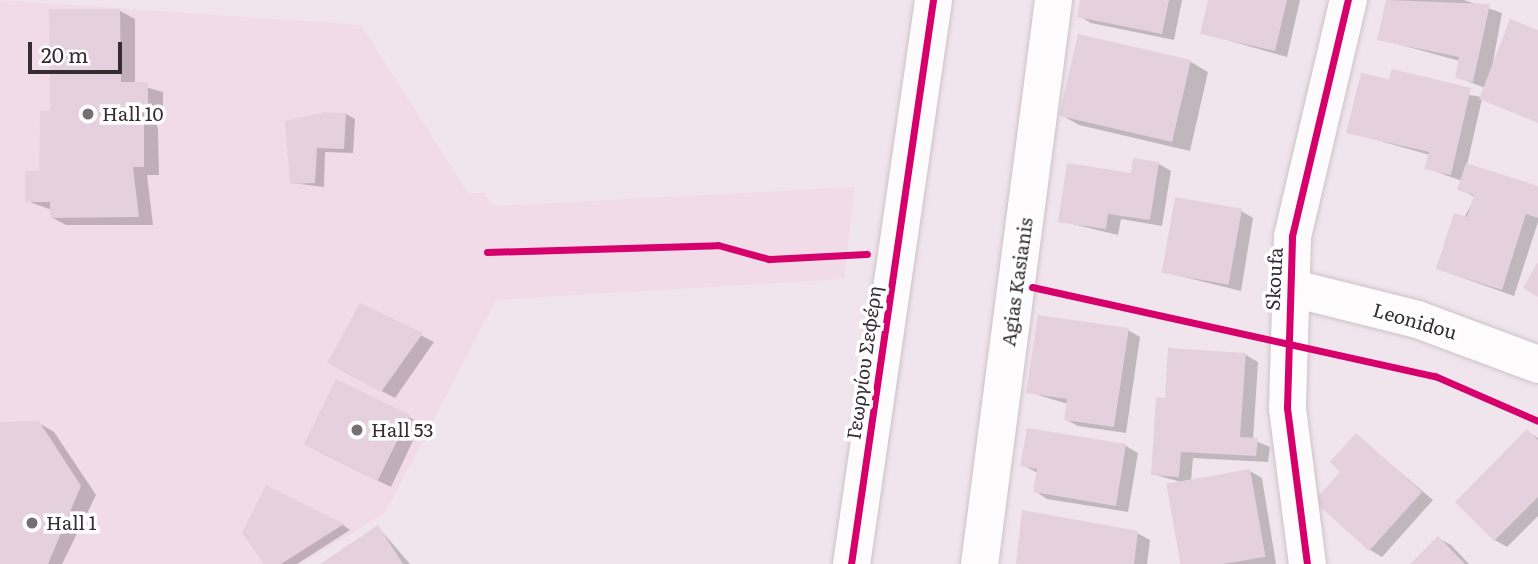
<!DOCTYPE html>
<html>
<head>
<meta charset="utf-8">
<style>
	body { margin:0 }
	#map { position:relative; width:1538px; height:564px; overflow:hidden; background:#f1e5ed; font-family:Literata,serif }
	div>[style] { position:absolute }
	.built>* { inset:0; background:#f1dbe9 }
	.shadow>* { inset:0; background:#0003 }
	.building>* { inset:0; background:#e5d0de; transform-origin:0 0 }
	.roads { filter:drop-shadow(0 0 2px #ccc2c8) drop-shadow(0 0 2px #ccc2c8) }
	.minor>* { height:37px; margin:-18.5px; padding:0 18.5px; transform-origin:18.5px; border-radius:18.5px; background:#fdfbfc }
	.cycleway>* { height:7px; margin:-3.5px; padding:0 3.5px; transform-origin:3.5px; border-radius:3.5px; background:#d6006c }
	.dots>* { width:19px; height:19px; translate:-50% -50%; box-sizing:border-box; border:4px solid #fff; border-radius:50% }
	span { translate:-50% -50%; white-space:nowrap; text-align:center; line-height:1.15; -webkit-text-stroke:7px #fff; paint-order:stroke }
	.poi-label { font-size:19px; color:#362d33 }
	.left { translate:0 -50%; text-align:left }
	.street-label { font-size:19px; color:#362d33 }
	.scale { position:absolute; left:28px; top:42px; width:94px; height:32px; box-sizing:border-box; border:4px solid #362d33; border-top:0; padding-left:9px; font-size:21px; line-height:24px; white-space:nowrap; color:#362d33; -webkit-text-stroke:5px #fff; paint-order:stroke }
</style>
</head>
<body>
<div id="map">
	<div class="built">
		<div style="clip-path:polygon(0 0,361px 25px,468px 193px,485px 193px,493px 206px,855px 187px,844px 279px,496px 300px,385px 513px,301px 564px,0 564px)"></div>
	</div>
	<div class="shadow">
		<div style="clip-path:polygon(1082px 0,1182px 0,1174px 40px,1091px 23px,1079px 16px)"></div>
		<div style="clip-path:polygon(1210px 0,1300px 0,1287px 57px,1202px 33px)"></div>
		<div style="clip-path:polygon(1388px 0,1464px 0,1502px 13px,1491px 73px,1538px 32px,1538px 121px,1482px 99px,1467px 165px,1538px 187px,1538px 222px,1514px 296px,1438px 269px,1475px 197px,1459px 189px,1462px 181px,1426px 168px,1430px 155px,1348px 132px,1390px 82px,1482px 97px,1485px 88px,1457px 77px,1460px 61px,1379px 39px)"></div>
		<div style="clip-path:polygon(120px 11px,135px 19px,135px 84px,163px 92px,163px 115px,151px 115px,158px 128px,159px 175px,147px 175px,153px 225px,66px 225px,51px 217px,52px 210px,27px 201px,41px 173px,51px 113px)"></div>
		<div style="clip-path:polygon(1080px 36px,1191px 62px,1208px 72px,1190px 151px,1079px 125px,1061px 115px)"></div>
		<div style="clip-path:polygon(346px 114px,355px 119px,353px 153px,325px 152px,324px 187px,292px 183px,287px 122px)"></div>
		<div style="clip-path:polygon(1159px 164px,1171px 171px,1162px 226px,1121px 219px,1118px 235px,1060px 221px)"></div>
		<div style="clip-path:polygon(1241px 211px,1253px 218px,1241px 291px,1164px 272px)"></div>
		<div style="clip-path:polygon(361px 305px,434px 342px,395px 398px,341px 370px)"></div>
		<div style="clip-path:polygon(1128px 330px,1140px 337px,1126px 433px,1078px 426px,1065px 419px,1068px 404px,1028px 392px)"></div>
		<div style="clip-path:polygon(1246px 355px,1258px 362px,1253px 440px,1270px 447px,1268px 462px,1193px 458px,1191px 481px,1250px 471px,1262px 478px,1276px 564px,1181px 564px,1168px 485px,1181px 482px,1152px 474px,1166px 400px)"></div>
		<div style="clip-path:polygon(409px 417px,421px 424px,391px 487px,319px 452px)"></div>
		<div style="clip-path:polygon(39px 423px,54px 432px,96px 495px,62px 564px,0 564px,0 424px)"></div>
		<div style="clip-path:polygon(1528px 432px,1538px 438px,1538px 516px,1507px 547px,1495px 540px)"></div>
		<div style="clip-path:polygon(1356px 435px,1433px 500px,1382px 557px,1370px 550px,1343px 472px)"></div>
		<div style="clip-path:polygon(1126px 446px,1138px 453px,1128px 512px,1047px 499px,1035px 491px,1038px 473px,1022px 465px)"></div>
		<div style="clip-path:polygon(267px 487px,343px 525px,350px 530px,297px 564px,266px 564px)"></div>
		<div style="clip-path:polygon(378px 527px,410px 564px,323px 564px)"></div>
		<div style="clip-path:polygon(1137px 533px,1150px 540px,1147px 564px,1018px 564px)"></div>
		<div style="clip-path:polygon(1438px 538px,1451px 545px,1469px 564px,1412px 564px)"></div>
	</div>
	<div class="building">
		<div style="clip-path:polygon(1080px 0,1169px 0,1162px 34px,1077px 17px)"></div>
		<div style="clip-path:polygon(1208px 0,1287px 0,1275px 51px,1200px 34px)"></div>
		<div style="clip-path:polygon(1386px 0,1490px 4px,1473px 82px,1455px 78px,1459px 57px,1377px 40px)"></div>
		<div style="clip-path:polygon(49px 9px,120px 9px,121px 82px,148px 82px,148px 107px,137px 107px,137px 118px,144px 118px,144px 167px,133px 167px,139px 217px,50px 218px,50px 202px,25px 202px,25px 171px,39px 171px,40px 111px,50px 111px)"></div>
		<div style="clip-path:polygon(1510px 19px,1538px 30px,1538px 123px,1479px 99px)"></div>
		<div style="left:1078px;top:34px;width:116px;height:84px;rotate:13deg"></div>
		<div style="clip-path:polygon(1392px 69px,1471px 88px,1451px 175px,1424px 169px,1429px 152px,1346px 133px,1361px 73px,1389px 79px)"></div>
		<div style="clip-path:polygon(324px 112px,346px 113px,344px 149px,317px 148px,315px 183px,290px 184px,285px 121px)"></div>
		<div style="clip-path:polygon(1133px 158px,1159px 162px,1150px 220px,1108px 214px,1106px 229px,1058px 222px,1067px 163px,1131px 173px)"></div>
		<div style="clip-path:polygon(1466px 163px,1538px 186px,1538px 218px,1526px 214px,1502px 290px,1436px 269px,1454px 213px,1467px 217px,1474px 195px,1457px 190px)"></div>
		<div style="left:1175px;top:197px;width:68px;height:77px;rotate:10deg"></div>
		<div style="clip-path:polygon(1538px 262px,1538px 297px,1523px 288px)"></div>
		<div style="clip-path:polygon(360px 303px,423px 333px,381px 392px,327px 363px)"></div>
		<div style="clip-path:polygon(1038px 315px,1129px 328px,1114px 427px,1064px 420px,1067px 399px,1026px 393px)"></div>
		<div style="clip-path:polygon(1168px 348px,1246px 353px,1240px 437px,1258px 438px,1256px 456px,1181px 452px,1179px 477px,1151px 475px,1156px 397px,1165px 398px)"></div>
		<div style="left:336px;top:379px;width:82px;height:73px;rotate:26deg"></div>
		<div style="clip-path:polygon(39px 421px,81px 486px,48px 564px,0 564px,0 422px)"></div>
		<div style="clip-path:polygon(1027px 428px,1126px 444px,1116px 506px,1033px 492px,1037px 469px,1020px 466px)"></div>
		<div style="clip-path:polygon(1527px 429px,1538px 440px,1538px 497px,1494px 541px,1455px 502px)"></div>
		<div style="clip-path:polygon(1356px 433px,1422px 492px,1369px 551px,1314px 501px,1340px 472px,1330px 462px)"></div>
		<div style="left:1250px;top:469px;width:89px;height:85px;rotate:80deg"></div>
		<div style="clip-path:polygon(266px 485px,344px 524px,281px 564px,264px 564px,242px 533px)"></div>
		<div style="clip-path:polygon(1022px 510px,1138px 531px,1134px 564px,1016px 564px)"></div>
		<div style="clip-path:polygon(378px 525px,403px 564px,320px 564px)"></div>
		<div style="clip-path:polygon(1438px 536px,1465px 564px,1410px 564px)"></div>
	</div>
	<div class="roads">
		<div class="minor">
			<div style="left:1289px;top:287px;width:132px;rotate:14deg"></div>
			<div style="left:1417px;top:319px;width:129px;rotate:20.4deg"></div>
			<div style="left:851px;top:564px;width:570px;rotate:-81.73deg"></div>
			<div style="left:979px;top:564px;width:569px;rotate:-82.53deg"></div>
			<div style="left:1307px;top:564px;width:158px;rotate:-97.3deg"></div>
			<div style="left:1287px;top:407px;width:171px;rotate:-88.3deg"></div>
			<div style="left:1292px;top:236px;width:243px;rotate:-76.7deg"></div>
		</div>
	</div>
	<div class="cycleway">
		<div style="left:487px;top:252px;width:231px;rotate:-1.7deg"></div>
		<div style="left:718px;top:245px;width:53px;rotate:15.4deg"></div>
		<div style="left:769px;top:259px;width:98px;rotate:-2.9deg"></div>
		<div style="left:1032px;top:287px;width:413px;rotate:12.5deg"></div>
		<div style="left:1435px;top:376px;width:112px;rotate:23.6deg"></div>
		<div style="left:851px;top:564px;width:570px;rotate:-81.73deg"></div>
		<div style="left:1307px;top:564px;width:158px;rotate:-97.3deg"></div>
		<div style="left:1287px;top:407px;width:171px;rotate:-88.3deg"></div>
		<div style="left:1292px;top:236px;width:243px;rotate:-76.7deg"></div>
	</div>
	<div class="dots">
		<div style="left:88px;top:114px;background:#776d74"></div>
		<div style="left:357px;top:430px;background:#776d74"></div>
		<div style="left:32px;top:523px;background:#776d74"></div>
	</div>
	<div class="poi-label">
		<span class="left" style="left:102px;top:114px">Hall 10</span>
		<span class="left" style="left:371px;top:430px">Hall 53</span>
		<span class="left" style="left:46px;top:523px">Hall 1</span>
	</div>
	<div class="street-label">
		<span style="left:1274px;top:279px;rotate:-87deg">Skoufa</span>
		<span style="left:1017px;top:282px;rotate:-82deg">Agias Kasianis</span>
		<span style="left:1415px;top:321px;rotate:16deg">Leonidou</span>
		<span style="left:864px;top:363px;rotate:-82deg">Γεωργίου Σεφέρη</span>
	</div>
	<div class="scale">20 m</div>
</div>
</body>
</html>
